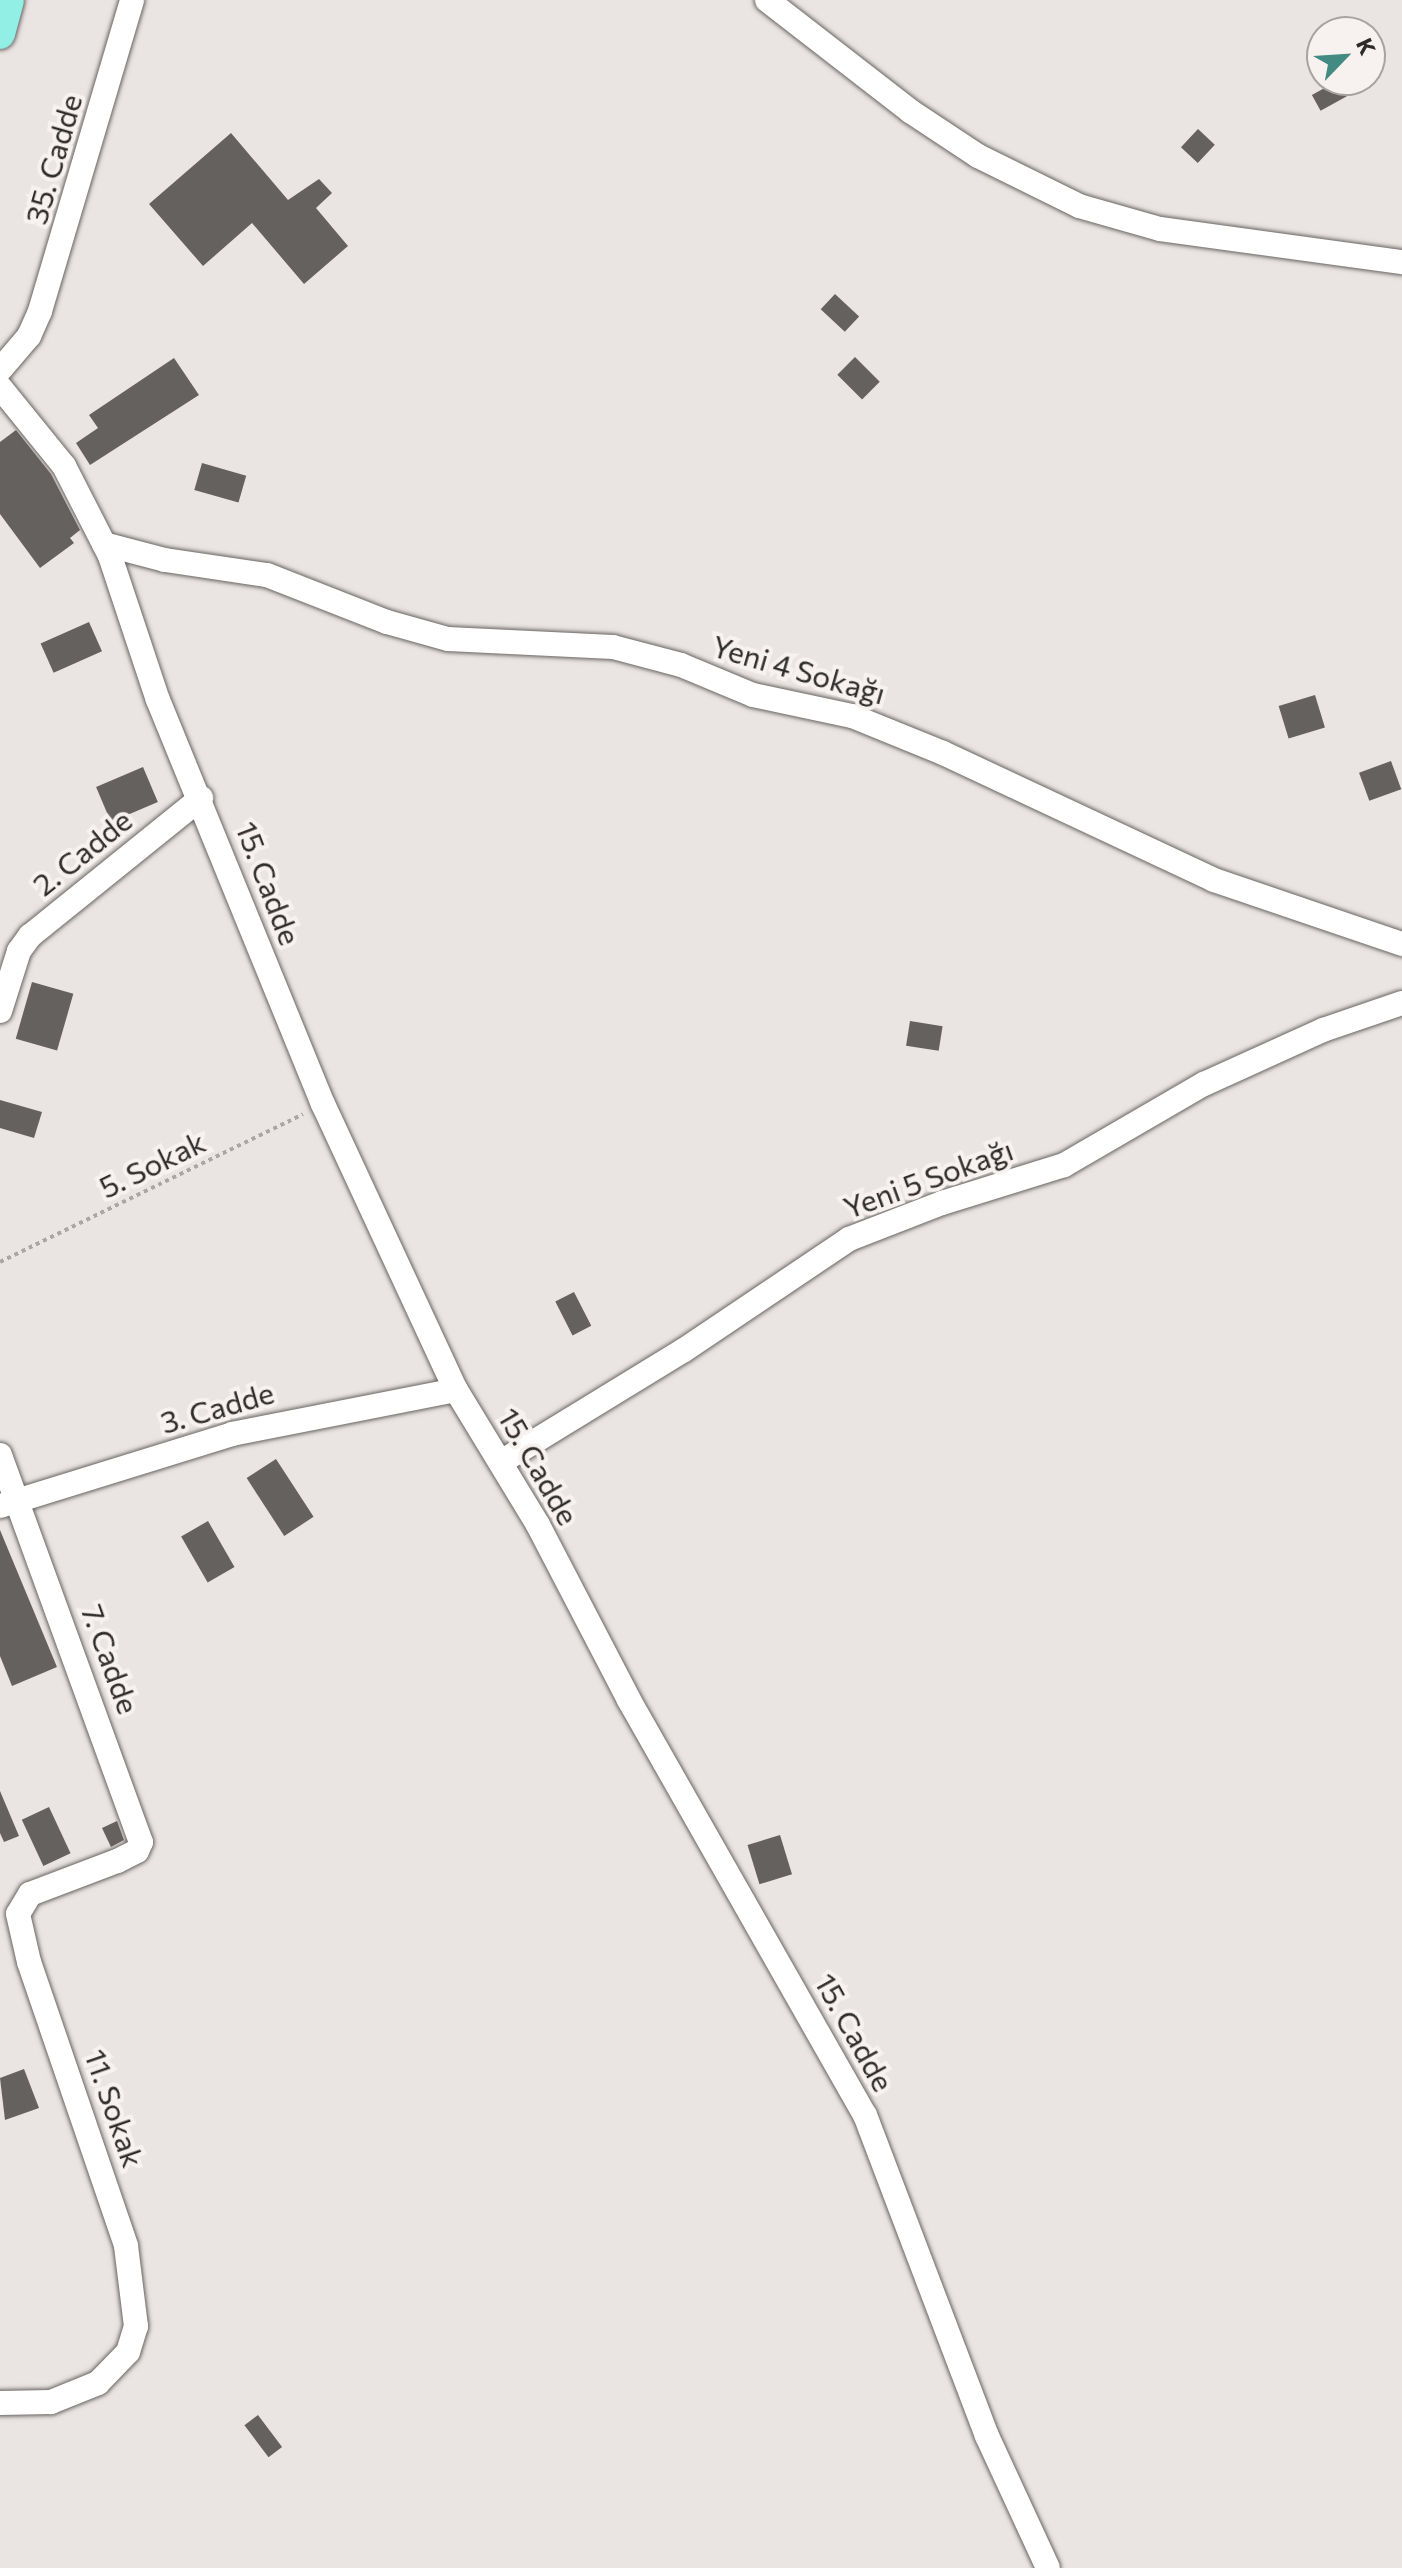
<!DOCTYPE html>
<html>
<head>
<meta charset="utf-8">
<style>
	body { margin:0 }
	#map { position:relative; width:1402px; height:2568px; overflow:hidden; background:#eae5e2; font-family:Commissioner,sans-serif }
	div>[style] { position:absolute }
	.building>* { inset:0; background:#65615f; transform-origin:0 0 }
	.path>* { height:4px; margin-top:-2px; transform-origin:0; background:repeating-linear-gradient(90deg,#aaa6a4 0 4px,transparent 0 8px) }
	.roads { filter:drop-shadow(0 0 2px #696462) drop-shadow(0 0 2px #696462) }
	.minor>* { height:24px; margin:-12px; padding:0 12px; transform-origin:12px; border-radius:12px; background:#fff }
	.major>* { height:30px; margin:-15px; padding:0 15px; transform-origin:15px; border-radius:15px; background:#92efe6 }
	span { translate:-50% -50%; white-space:nowrap; text-align:center; line-height:1.15; -webkit-text-stroke:8px #f7f2f0; paint-order:stroke }
	.street-label { font-size:30px; color:#2e2c2b }
	.north { position:absolute; left:1306px; top:16px; width:80px; height:80px; box-sizing:border-box; background:#f7f2f0; border:2px solid #a7a3a1; border-radius:50%; rotate:65deg; font-size:22px; font-weight:700; line-height:32px; text-align:center; color:#2e2c2b }
	.north::after { content:''; display:block; margin:auto; width:28px; height:36px; background:#438a82; clip-path:polygon(50% 0,100% 100%,50% 72%,0 100%) }
</style>
</head>
<body>
<div id="map">
	<div class="building">
		<div style="left:1339px;top:80px;width:18px;height:31px;rotate:61deg"></div>
		<div style="left:1198px;top:129px;width:23px;height:25px;rotate:43deg"></div>
		<div style="clip-path:polygon(231px 133px,288px 200px,319px 179px,332px 193px,316px 208px,348px 246px,304px 284px,252px 223px,203px 266px,149px 204px)"></div>
		<div style="left:835px;top:294px;width:33px;height:21px;rotate:43deg"></div>
		<div style="left:855px;top:357px;width:35px;height:25px;rotate:45deg"></div>
		<div style="clip-path:polygon(174px 358px,199px 395px,90px 465px,76px 443px,98px 428px,89px 415px)"></div>
		<div style="clip-path:polygon(16px 430px,51px 474px,80px 530px,70px 538px,74px 543px,40px 568px,0 514px,0 442px)"></div>
		<div style="left:202px;top:463px;width:46px;height:28px;rotate:16deg"></div>
		<div style="left:89px;top:622px;width:32px;height:53px;rotate:66deg"></div>
		<div style="left:1315px;top:695px;width:34px;height:38px;rotate:73deg"></div>
		<div style="left:1391px;top:761px;width:30px;height:34px;rotate:70deg"></div>
		<div style="left:143px;top:767px;width:38px;height:51px;rotate:67deg"></div>
		<div style="left:32px;top:982px;width:43px;height:59px;rotate:16deg"></div>
		<div style="left:910px;top:1021px;width:33px;height:25px;rotate:9deg"></div>
		<div style="clip-path:polygon(0 1100px,42px 1112px,34px 1138px,0 1128px)"></div>
		<div style="left:574px;top:1292px;width:38px;height:21px;rotate:63deg"></div>
		<div style="left:276px;top:1459px;width:69px;height:35px;rotate:57deg"></div>
		<div style="left:208px;top:1521px;width:53px;height:31px;rotate:60deg"></div>
		<div style="clip-path:polygon(0 1530px,57px 1667px,12px 1686px,0 1656px)"></div>
		<div style="clip-path:polygon(0 1791px,19px 1836px,4px 1842px,0 1833px)"></div>
		<div style="left:49px;top:1807px;width:51px;height:30px;rotate:65deg"></div>
		<div style="clip-path:polygon(117px 1821px,124px 1840px,111px 1847px,102px 1828px)"></div>
		<div style="left:780px;top:1835px;width:41px;height:34px;rotate:73deg"></div>
		<div style="clip-path:polygon(24px 2069px,39px 2108px,5px 2120px,0 2078px)"></div>
		<div style="left:258px;top:2415px;width:40px;height:17px;rotate:53deg"></div>
	</div>
	<div class="path">
		<div style="left:0;top:1262px;width:337px;rotate:-26deg"></div>
	</div>
	<div class="roads">
		<div class="minor">
			<div style="left:767px;top:0;width:181px;rotate:37.8deg"></div>
			<div style="left:910px;top:111px;width:82px;rotate:33.5deg"></div>
			<div style="left:978px;top:156px;width:113px;rotate:26.3deg"></div>
			<div style="left:1079px;top:206px;width:84px;rotate:15.9deg"></div>
			<div style="left:1160px;top:229px;width:244px;rotate:7.8deg"></div>
			<div style="left:0;top:370px;width:45px;rotate:-49.5deg"></div>
			<div style="left:29px;top:336px;width:27px;rotate:-66deg"></div>
			<div style="left:40px;top:311px;width:324px;rotate:-73.5deg"></div>
			<div style="left:0;top:387px;width:102px;rotate:51deg"></div>
			<div style="left:64px;top:466px;width:101px;rotate:62.9deg"></div>
			<div style="left:110px;top:556px;width:152px;rotate:71.6deg"></div>
			<div style="left:158px;top:700px;width:436px;rotate:67.8deg"></div>
			<div style="left:323px;top:1104px;width:315px;rotate:65.1deg"></div>
			<div style="left:456px;top:1390px;width:158px;rotate:58.7deg"></div>
			<div style="left:538px;top:1525px;width:197px;rotate:62.5deg"></div>
			<div style="left:629px;top:1700px;width:477px;rotate:60.4deg"></div>
			<div style="left:865px;top:2115px;width:343px;rotate:69.2deg"></div>
			<div style="left:987px;top:2436px;width:145px;rotate:65.2deg"></div>
			<div style="left:104px;top:544px;width:63px;rotate:14.7deg"></div>
			<div style="left:165px;top:560px;width:103px;rotate:8.4deg"></div>
			<div style="left:267px;top:575px;width:129px;rotate:21.4deg"></div>
			<div style="left:387px;top:622px;width:63px;rotate:15.6deg"></div>
			<div style="left:448px;top:639px;width:165px;rotate:2.8deg"></div>
			<div style="left:613px;top:647px;width:70px;rotate:14.8deg"></div>
			<div style="left:681px;top:665px;width:78px;rotate:22.6deg"></div>
			<div style="left:753px;top:695px;width:101px;rotate:12deg"></div>
			<div style="left:852px;top:716px;width:98px;rotate:22.1deg"></div>
			<div style="left:943px;top:753px;width:299px;rotate:25.1deg"></div>
			<div style="left:1214px;top:880px;width:199px;rotate:18.8deg"></div>
			<div style="left:0;top:1011px;width:63px;rotate:-72.4deg"></div>
			<div style="left:19px;top:951px;width:19px;rotate:-54deg"></div>
			<div style="left:30px;top:936px;width:220px;rotate:-38.9deg"></div>
			<div style="left:0;top:1455px;width:412px;rotate:70deg"></div>
			<div style="left:141px;top:1842px;width:10px;rotate:114deg"></div>
			<div style="left:137px;top:1851px;width:22px;rotate:153deg"></div>
			<div style="left:117px;top:1861px;width:93px;rotate:159.2deg"></div>
			<div style="left:30px;top:1894px;width:23px;rotate:121deg"></div>
			<div style="left:18px;top:1914px;width:49px;rotate:77.1deg"></div>
			<div style="left:29px;top:1962px;width:300px;rotate:71.1deg"></div>
			<div style="left:126px;top:2246px;width:81px;rotate:82.9deg"></div>
			<div style="left:136px;top:2326px;width:27px;rotate:107deg"></div>
			<div style="left:128px;top:2352px;width:43px;rotate:134.1deg"></div>
			<div style="left:98px;top:2383px;width:51px;rotate:158deg"></div>
			<div style="left:51px;top:2402px;width:51px;rotate:178.9deg"></div>
			<div style="left:501px;top:1462px;width:215px;rotate:-31.5deg"></div>
			<div style="left:684px;top:1350px;width:199px;rotate:-33.9deg"></div>
			<div style="left:849px;top:1239px;width:100px;rotate:-21.2deg"></div>
			<div style="left:942px;top:1203px;width:128px;rotate:-17.3deg"></div>
			<div style="left:1064px;top:1165px;width:162px;rotate:-30.1deg"></div>
			<div style="left:1204px;top:1084px;width:131px;rotate:-24.4deg"></div>
			<div style="left:1323px;top:1030px;width:83px;rotate:-18.9deg"></div>
			<div style="left:0;top:1506px;width:243px;rotate:-17.2deg"></div>
			<div style="left:232px;top:1434px;width:228px;rotate:-11.1deg"></div>
		</div>
		<div class="major">
			<div style="left:0;top:34px;width:35px;rotate:-75deg"></div>
		</div>
	</div>
	<div class="street-label">
		<span style="left:53px;top:159px;rotate:-74deg">35. Cadde</span>
		<span style="left:799px;top:669px;rotate:16deg">Yeni 4 Sokağı</span>
		<span style="left:82px;top:852px;rotate:-39deg">2. Cadde</span>
		<span style="left:269px;top:883px;rotate:69deg">15. Cadde</span>
		<span style="left:152px;top:1164px;rotate:-26deg">5. Sokak</span>
		<span style="left:928px;top:1178px;rotate:-20deg">Yeni 5 Sokağı</span>
		<span style="left:217px;top:1407px;rotate:-16deg">3. Cadde</span>
		<span style="left:539px;top:1466px;rotate:60deg">15. Cadde</span>
		<span style="left:111px;top:1659px;rotate:70deg">7. Cadde</span>
		<span style="left:855px;top:2032px;rotate:61deg">15. Cadde</span>
		<span style="left:115px;top:2108px;rotate:71deg">11. Sokak</span>
	</div>
	<div class="north">K</div>
</div>
</body>
</html>
